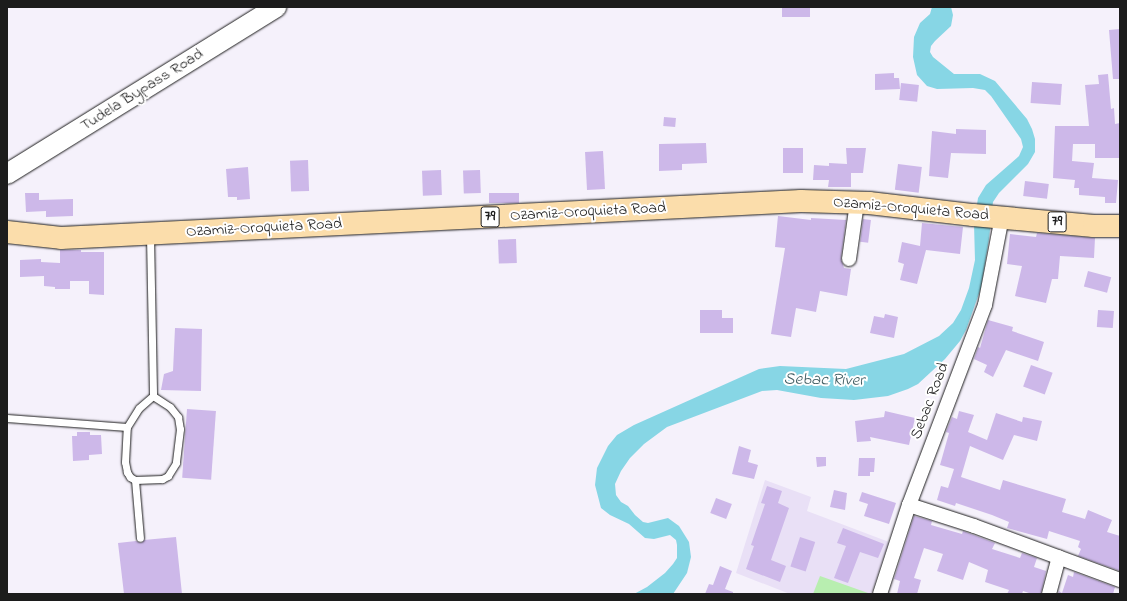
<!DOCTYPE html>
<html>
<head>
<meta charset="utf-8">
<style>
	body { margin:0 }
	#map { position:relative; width:1127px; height:601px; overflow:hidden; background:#f5f1fb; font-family:"Indie Flower",sans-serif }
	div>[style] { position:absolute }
	.built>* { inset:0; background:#e9e0f6 }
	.green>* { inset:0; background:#b8eeb0 }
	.water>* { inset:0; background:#87d6e5 }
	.building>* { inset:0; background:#cdb8e9; transform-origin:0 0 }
	.roads { filter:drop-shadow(0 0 1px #1c1c1c) drop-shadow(0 0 1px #1c1c1c) }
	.service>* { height:7px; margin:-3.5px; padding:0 3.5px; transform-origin:3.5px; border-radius:3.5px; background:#fff }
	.minor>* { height:14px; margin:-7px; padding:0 7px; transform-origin:7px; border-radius:7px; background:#fff }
	.secondary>* { height:20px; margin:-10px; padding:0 10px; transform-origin:10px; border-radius:10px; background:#fff }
	.trunk>* { height:22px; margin:-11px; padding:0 11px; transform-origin:11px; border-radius:11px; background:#fbddab }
	span { translate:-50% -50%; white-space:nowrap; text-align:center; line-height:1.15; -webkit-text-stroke:4px #fff; paint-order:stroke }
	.shield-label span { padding:1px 3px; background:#fff; border:1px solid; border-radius:3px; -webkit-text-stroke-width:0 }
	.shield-label { font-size:15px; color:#1c1c1c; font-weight:700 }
	.street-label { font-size:16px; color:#1c1c1c }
	.water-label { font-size:17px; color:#415d62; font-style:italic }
	.frame { position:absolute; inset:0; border:8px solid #1c1c1c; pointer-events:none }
</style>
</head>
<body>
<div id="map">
	<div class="built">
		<div style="clip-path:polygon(765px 480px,811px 497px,807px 511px,889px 542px,871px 594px,790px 594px,736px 573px)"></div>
	</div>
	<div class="green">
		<div style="clip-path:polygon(820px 576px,868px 593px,867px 594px,813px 594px)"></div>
	</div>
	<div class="water">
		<div style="clip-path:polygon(932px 7px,951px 7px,953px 15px,951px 26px,935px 41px,931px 46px,930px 52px,933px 57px,954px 74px,980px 74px,995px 81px,1027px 119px,1032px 129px,1035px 139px,1035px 152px,1028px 164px,999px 193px,993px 202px,989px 239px,981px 288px,966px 330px,960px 341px,945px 359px,918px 384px,908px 389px,888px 396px,854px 400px,821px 398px,777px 390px,762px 391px,667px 427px,644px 444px,630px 458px,621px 471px,615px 484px,616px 495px,621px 502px,628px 506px,635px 515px,643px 522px,648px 523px,668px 518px,679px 526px,689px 542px,691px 557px,687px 573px,673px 594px,634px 594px,647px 587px,665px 573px,673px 564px,677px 558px,677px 545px,676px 540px,670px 535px,654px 539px,645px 538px,629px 524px,610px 515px,601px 508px,595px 485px,597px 468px,608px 446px,617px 435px,634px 425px,759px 369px,780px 366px,846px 369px,904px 354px,939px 336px,953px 323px,961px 310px,969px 288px,975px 260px,974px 224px,978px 198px,986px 185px,1019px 156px,1023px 147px,1021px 139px,991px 96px,985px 90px,973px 88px,937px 89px,927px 86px,917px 75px,913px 57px,914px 37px,920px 23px,930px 14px)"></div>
	</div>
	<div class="building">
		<div style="left:782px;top:7px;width:28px;height:10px"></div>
		<div style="clip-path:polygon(1120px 29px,1120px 79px,1113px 79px,1109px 30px)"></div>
		<div style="clip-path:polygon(894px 73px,894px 78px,899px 78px,900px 89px,875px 90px,875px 74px)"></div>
		<div style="clip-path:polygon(1108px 74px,1111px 109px,1114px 108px,1115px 124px,1120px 123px,1120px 158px,1095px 158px,1095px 144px,1073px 144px,1072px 161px,1094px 163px,1092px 178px,1118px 180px,1116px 203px,1105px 203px,1105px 197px,1079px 195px,1079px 188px,1074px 188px,1075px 180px,1053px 178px,1055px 126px,1089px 126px,1085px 85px,1099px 84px,1098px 75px)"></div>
		<div style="left:1032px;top:82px;width:30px;height:21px;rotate:4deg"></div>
		<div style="left:901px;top:83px;width:18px;height:17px;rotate:6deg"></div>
		<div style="left:664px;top:117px;width:12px;height:9px;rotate:5deg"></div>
		<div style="clip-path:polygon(956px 129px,986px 130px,986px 154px,951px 153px,948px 178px,929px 176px,932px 131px,956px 134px)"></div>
		<div style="clip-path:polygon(706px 143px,707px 163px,682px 164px,682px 170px,659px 171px,659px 144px)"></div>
		<div style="left:783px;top:148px;width:20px;height:25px"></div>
		<div style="clip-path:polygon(846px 148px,866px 148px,863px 173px,851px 173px,851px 187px,828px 187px,829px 180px,813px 180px,814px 165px,829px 166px,829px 163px,847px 164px)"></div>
		<div style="left:603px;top:151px;width:38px;height:18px;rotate:87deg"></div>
		<div style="left:308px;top:160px;width:31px;height:18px;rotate:88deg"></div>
		<div style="left:898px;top:164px;width:24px;height:26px;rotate:7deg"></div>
		<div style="clip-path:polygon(248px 167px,250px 199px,237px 200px,237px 197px,228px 197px,226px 169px)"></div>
		<div style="left:441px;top:170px;width:25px;height:19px;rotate:88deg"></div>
		<div style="left:480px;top:170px;width:23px;height:17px;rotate:88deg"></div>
		<div style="left:1025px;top:181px;width:24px;height:15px;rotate:7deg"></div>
		<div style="clip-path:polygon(25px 193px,39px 193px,39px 200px,73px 199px,73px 216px,46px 217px,46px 211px,26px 212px)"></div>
		<div style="left:519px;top:193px;width:10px;height:30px;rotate:90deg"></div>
		<div style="clip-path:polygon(778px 216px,811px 220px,811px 218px,846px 220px,841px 258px,844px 268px,851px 269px,847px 296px,820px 291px,816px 312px,796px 308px,791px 337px,771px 334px,785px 248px,775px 247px)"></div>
		<div style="left:863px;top:219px;width:8px;height:23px;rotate:7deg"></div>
		<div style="clip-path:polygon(922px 223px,963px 227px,960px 254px,926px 250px,917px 284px,900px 280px,904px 264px,898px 262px,902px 242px,920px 246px)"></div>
		<div style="clip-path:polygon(1037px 233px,1095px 238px,1094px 258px,1060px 256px,1058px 279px,1052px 279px,1046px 303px,1015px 296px,1022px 266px,1007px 264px,1010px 234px,1036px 237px)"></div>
		<div style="left:516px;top:239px;width:24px;height:18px;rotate:88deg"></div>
		<div style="clip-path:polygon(60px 250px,81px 250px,81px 252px,104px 252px,104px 295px,89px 294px,89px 281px,70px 281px,70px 289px,55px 289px,55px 287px,44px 286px,44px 276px,20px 277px,20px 260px,41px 259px,41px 262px,60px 263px)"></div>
		<div style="left:1088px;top:271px;width:24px;height:16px;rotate:15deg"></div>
		<div style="clip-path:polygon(700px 310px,722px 310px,722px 318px,733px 318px,733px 333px,700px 333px)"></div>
		<div style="left:1098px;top:310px;width:16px;height:17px;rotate:4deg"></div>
		<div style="clip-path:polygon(885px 314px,898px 317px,894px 338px,870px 333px,874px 316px,884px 318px)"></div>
		<div style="clip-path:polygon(988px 320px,1013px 327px,1012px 331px,1044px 342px,1038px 361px,1006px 350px,993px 377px,984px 372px,987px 365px,974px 359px,978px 347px,980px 348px)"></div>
		<div style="clip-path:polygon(175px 328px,202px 329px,201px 391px,161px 390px,164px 374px,173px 371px)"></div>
		<div style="left:1031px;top:365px;width:23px;height:23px;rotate:20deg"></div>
		<div style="left:187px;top:409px;width:29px;height:69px;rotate:4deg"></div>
		<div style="clip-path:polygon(885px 411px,915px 418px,909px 445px,870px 437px,871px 441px,857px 442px,855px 421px,884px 417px)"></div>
		<div style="clip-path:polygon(959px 411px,974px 415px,968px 432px,987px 440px,996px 413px,1022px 422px,1023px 417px,1042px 421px,1037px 441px,1014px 435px,1003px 460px,970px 446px,961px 477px,1000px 490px,1003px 480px,1066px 499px,1062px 512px,1085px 519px,1088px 510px,1112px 520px,1107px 532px,1120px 536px,1120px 571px,1078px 556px,1081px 549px,1078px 547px,1080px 541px,1049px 531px,1047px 539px,1007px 528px,1009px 522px,992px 515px,956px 503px,955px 506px,937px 500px,941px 486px,948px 488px,954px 469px,940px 465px,949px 433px,946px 432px,952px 417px,957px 419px)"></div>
		<div style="clip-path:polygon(77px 432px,90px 432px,90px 435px,101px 435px,102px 454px,89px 455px,89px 460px,73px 461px,72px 436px,77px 436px)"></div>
		<div style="clip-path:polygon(739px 446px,751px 450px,748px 462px,758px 465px,754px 479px,732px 474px)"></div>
		<div style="clip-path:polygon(816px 457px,826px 457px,826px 466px,817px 467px)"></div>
		<div style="clip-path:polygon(859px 458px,875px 458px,874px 472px,870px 472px,870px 476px,858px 476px)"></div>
		<div style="clip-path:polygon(767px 486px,782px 491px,778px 503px,789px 508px,771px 560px,786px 566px,780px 582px,746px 569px,754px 546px,751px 545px,765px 504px,761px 503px)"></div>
		<div style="clip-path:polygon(834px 490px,847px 493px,845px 510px,830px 507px)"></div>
		<div style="clip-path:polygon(862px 492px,896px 503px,889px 524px,864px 516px,868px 504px,859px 501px)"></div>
		<div style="left:716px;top:498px;width:17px;height:16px;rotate:21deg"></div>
		<div style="clip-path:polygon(914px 516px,932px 521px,931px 525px,962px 534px,963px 531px,995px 543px,992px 549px,1020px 558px,1022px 553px,1037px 558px,1034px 567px,1046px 571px,1041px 594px,1032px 594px,1023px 591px,1022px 594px,1007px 594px,1009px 590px,985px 582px,988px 570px,969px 562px,963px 580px,937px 571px,943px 554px,924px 548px,914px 578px,921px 580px,917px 594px,897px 594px,900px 581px,894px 579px)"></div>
		<div style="clip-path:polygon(843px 528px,884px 544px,878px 558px,860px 552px,848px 583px,834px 578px,846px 546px,837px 543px)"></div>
		<div style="clip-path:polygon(176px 537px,182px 594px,124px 594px,118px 543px,136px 541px,141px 543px,144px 540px)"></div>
		<div style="left:800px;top:537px;width:16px;height:31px;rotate:18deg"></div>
		<div style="clip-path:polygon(720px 566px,732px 571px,725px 589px,733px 592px,733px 594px,705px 594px,709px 584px,713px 585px)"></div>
		<div style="clip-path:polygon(1074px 572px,1115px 587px,1113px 594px,1058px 594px,1059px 591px,1062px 593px,1068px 575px,1073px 577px)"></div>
	</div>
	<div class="roads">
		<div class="service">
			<div style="left:150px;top:236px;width:160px;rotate:88.9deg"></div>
			<div style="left:153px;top:396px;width:20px;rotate:33deg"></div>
			<div style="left:170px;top:407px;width:13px;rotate:51deg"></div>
			<div style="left:178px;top:417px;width:12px;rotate:81deg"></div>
			<div style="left:180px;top:429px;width:34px;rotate:97deg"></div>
			<div style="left:176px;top:463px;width:15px;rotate:122deg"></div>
			<div style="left:168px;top:476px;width:7px;rotate:153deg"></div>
			<div style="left:162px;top:479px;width:27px;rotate:178deg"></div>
			<div style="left:135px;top:480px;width:6px;rotate:-149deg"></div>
			<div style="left:130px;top:477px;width:6px;rotate:-121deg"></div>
			<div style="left:127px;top:472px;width:10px;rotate:-101deg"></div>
			<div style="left:125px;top:462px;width:35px;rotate:-87deg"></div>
			<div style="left:127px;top:427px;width:22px;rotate:-58deg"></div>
			<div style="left:139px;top:408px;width:18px;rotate:-41deg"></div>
			<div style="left:7px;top:418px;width:120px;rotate:4.3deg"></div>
			<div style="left:135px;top:480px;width:58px;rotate:85.1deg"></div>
		</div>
		<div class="minor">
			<div style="left:849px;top:259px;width:57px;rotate:-81.9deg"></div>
			<div style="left:909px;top:505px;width:68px;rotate:17.9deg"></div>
			<div style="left:974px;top:526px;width:156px;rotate:20.3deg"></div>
			<div style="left:880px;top:594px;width:94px;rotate:-72deg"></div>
			<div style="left:909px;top:505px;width:214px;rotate:-69.2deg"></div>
			<div style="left:985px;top:305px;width:90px;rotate:-79.1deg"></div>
			<div style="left:1049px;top:594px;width:38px;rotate:-75deg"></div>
		</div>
		<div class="secondary">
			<div style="left:7px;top:174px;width:317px;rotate:-31.8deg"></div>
		</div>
		<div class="trunk">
			<div style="left:7px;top:232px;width:54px;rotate:6.3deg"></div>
			<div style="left:61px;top:238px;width:741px;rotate:-2.86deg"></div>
			<div style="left:801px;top:201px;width:68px;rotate:1.7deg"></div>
			<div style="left:869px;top:203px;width:105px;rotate:6.6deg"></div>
			<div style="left:973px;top:215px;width:121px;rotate:5.2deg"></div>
			<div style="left:1094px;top:226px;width:26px"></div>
		</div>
	</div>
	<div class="shield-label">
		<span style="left:490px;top:217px">79</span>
		<span style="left:1057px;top:222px">79</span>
	</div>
	<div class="street-label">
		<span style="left:142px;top:90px;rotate:-32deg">Tudela Bypass Road</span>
		<span style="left:911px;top:209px;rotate:5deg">Ozamiz-Oroquieta Road</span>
		<span style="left:588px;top:212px;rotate:-3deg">Ozamiz-Oroquieta Road</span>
		<span style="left:264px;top:228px;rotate:-3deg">Ozamiz-Oroquieta Road</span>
		<span style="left:930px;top:401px;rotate:-69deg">Sebac Road</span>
	</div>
	<div class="water-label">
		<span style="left:824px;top:380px;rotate:1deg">Sebac River</span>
	</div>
	<div class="frame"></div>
</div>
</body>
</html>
